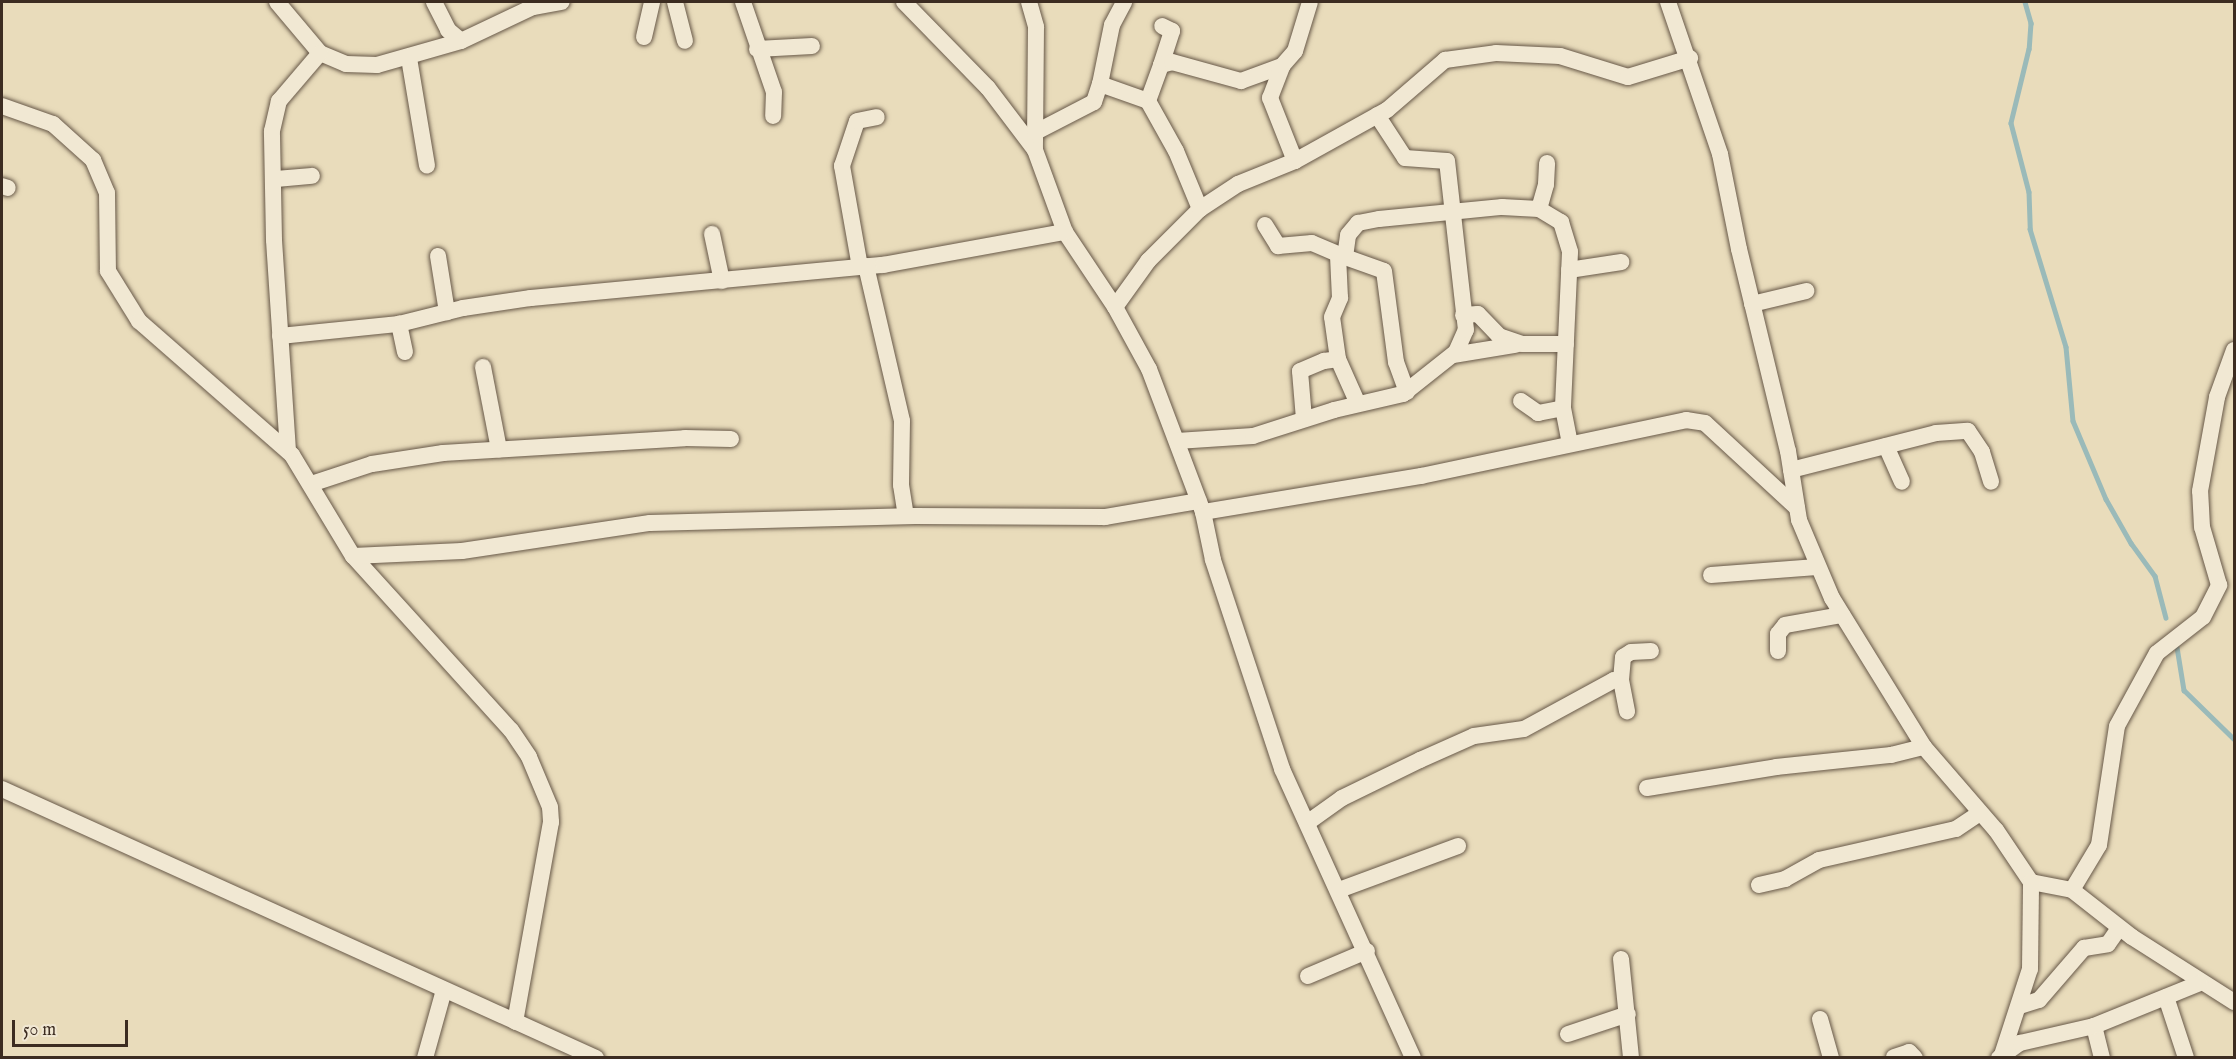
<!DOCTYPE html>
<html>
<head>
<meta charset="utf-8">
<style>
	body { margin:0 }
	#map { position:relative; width:2236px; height:1059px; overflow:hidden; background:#e9dcbb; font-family:"IM FELL English",serif }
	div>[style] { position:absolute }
	.stream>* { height:4.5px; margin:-2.25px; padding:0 2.25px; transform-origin:2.25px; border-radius:2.25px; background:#9abab9 }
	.roads { filter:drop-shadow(0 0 2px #675848) drop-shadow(0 0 2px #675848) }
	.minor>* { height:16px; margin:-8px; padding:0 8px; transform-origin:8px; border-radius:8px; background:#f1e8d3 }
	span { translate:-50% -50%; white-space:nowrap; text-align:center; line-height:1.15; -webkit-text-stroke:5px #f1e8d3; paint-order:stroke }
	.frame { position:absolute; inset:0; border:3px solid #3c2c21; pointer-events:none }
	.scale { position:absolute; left:12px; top:1020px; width:116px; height:27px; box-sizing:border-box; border:3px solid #3c2c21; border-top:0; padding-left:8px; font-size:18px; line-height:21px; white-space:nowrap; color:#3c2c21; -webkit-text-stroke:4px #f1e8d3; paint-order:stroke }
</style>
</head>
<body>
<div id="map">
	<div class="stream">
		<div style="left:2025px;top:2px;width:22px;rotate:74deg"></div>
		<div style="left:2031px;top:23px;width:26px;rotate:94deg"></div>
		<div style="left:2029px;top:49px;width:76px;rotate:103.7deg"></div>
		<div style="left:2011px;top:123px;width:71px;rotate:75.4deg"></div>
		<div style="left:2029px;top:192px;width:37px;rotate:88deg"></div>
		<div style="left:2030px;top:229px;width:123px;rotate:73deg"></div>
		<div style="left:2066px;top:347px;width:74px;rotate:84.6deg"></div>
		<div style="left:2073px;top:421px;width:85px;rotate:67.1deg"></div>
		<div style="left:2106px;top:499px;width:51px;rotate:60.4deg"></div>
		<div style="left:2131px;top:543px;width:41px;rotate:54deg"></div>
		<div style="left:2155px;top:576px;width:43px;rotate:75.3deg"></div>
		<div style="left:2177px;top:647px;width:44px;rotate:80.8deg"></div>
		<div style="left:2184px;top:690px;width:70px;rotate:44.4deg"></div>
	</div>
	<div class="roads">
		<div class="minor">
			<div style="left:277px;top:2px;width:67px;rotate:49.9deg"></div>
			<div style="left:320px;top:53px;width:28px;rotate:23deg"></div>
			<div style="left:346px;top:64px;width:31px;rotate:2deg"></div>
			<div style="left:377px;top:65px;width:87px;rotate:-15.9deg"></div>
			<div style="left:461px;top:41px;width:80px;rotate:-25.3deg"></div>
			<div style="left:533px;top:7px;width:29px;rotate:-10deg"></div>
			<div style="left:434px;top:2px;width:31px;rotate:63deg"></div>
			<div style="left:448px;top:30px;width:17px;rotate:40deg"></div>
			<div style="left:675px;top:2px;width:40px;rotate:75.6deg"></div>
			<div style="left:743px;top:2px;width:95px;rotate:71deg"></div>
			<div style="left:774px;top:92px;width:24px;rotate:92deg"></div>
			<div style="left:904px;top:2px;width:120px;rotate:45.7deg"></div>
			<div style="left:988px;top:88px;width:78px;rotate:52.8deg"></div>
			<div style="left:1029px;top:2px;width:26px;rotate:74deg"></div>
			<div style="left:1036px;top:27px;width:123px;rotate:90.5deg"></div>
			<div style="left:1035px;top:150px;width:87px;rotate:69.9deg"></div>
			<div style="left:1065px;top:232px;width:90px;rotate:56.3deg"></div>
			<div style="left:1115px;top:307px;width:71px;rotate:61.3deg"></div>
			<div style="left:1149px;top:369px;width:153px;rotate:69.3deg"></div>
			<div style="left:1203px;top:512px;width:49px;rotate:78.2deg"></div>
			<div style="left:1213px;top:560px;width:220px;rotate:71.7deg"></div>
			<div style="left:1282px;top:769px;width:317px;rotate:65.6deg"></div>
			<div style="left:1668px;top:2px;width:161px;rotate:71.1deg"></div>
			<div style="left:1720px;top:154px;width:97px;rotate:78.7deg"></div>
			<div style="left:1739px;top:249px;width:208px;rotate:76.4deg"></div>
			<div style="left:1788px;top:451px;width:70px;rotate:80.9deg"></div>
			<div style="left:1799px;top:520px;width:85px;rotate:67.1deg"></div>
			<div style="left:1832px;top:598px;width:175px;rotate:58.3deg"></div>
			<div style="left:1924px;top:747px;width:110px;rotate:49.1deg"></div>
			<div style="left:1996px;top:830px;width:63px;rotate:56.1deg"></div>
			<div style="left:2031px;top:882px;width:42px;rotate:11deg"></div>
			<div style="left:2072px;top:890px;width:76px;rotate:38.1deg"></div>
			<div style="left:2132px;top:937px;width:121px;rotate:32.5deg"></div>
			<div style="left:644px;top:37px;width:36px;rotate:-77deg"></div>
			<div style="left:757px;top:49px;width:55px;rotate:-3.1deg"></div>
			<div style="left:409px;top:58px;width:109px;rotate:80.5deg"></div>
			<div style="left:1161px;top:65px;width:36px;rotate:-72deg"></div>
			<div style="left:1172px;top:31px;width:11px;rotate:-153deg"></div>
			<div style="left:1100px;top:84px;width:60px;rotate:-78.5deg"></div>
			<div style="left:1112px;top:25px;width:26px;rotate:-62deg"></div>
			<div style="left:1148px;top:101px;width:38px;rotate:-70deg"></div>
			<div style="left:1161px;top:65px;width:11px;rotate:-15deg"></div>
			<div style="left:1172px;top:62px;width:72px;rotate:15.4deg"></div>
			<div style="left:1241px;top:81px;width:44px;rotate:-20.1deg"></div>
			<div style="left:2px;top:106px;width:54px;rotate:19.4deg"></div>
			<div style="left:53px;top:124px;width:54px;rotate:42deg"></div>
			<div style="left:93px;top:160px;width:36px;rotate:67deg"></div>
			<div style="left:107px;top:193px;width:78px;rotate:89.3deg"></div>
			<div style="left:108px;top:271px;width:59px;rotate:58.2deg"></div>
			<div style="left:139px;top:321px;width:203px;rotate:41.2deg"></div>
			<div style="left:292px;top:455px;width:118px;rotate:58.9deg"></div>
			<div style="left:353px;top:556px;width:235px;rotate:47.8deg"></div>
			<div style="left:511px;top:730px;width:32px;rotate:56deg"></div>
			<div style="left:529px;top:757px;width:54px;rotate:67.2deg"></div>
			<div style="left:550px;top:807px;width:15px;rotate:86deg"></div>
			<div style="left:551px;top:822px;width:203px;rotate:100.2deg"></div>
			<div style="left:1036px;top:132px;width:65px;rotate:-27.3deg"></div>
			<div style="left:1094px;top:102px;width:19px;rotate:-72deg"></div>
			<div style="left:1100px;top:84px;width:51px;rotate:19.5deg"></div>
			<div style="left:1148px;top:101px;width:57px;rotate:60.8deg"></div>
			<div style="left:1176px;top:151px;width:63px;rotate:67.5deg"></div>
			<div style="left:1295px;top:161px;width:68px;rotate:-111.6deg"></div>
			<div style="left:1270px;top:98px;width:34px;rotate:-69deg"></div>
			<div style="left:1282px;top:66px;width:20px;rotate:-49deg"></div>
			<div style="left:1295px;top:51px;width:51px;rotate:-73deg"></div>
			<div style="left:276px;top:179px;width:36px;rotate:-5deg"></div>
			<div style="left:2px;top:186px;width:6px;rotate:18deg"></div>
			<div style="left:1539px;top:209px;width:26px;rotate:-74deg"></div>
			<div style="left:1546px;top:184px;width:21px;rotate:-87deg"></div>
			<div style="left:1265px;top:225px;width:25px;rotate:58deg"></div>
			<div style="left:1278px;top:246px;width:34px;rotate:-5deg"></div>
			<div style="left:1312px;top:243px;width:36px;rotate:23deg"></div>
			<div style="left:1345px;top:257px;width:22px;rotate:-82deg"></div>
			<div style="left:1348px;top:235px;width:16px;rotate:-50deg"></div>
			<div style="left:1358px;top:223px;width:21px;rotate:-11deg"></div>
			<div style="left:1379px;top:219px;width:124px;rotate:-5.6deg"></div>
			<div style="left:1502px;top:207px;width:37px;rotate:3deg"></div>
			<div style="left:1539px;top:209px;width:26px;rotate:31deg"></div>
			<div style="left:1561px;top:222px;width:31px;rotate:73deg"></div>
			<div style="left:1570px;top:252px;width:156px;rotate:92.6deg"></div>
			<div style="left:1563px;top:408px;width:36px;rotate:79deg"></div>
			<div style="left:712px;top:234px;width:48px;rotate:78deg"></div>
			<div style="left:438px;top:256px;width:57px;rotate:80.9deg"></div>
			<div style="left:1345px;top:257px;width:41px;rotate:19.7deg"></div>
			<div style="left:1384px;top:271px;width:92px;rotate:82.5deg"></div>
			<div style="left:1396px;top:362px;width:32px;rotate:70deg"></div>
			<div style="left:866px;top:266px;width:159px;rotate:76.9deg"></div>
			<div style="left:902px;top:421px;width:64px;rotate:90.9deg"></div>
			<div style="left:901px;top:485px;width:31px;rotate:81deg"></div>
			<div style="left:860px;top:267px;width:103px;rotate:-100.1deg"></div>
			<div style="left:842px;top:166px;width:47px;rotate:-71.6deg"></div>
			<div style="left:857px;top:121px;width:20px;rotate:-11deg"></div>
			<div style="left:1569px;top:270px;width:53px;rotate:-8.7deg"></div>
			<div style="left:1752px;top:304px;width:56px;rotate:-13.5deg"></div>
			<div style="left:1115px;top:307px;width:57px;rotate:-54.3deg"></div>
			<div style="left:1148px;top:261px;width:74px;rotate:-45deg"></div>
			<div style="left:1200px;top:209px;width:45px;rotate:-33.3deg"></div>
			<div style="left:1238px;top:184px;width:61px;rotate:-22deg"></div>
			<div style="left:1295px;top:161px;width:105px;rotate:-29deg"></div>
			<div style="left:1387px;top:110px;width:77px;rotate:-40.8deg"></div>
			<div style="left:1445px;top:60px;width:51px;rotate:-7.8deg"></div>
			<div style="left:1496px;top:53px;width:64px;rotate:2.7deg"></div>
			<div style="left:1560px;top:56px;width:71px;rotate:17.2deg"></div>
			<div style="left:1628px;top:77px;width:65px;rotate:-17deg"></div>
			<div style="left:1463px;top:315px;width:15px;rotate:-4deg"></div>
			<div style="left:1478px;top:314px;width:30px;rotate:46deg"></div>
			<div style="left:1499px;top:336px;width:24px;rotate:19deg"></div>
			<div style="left:1522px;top:344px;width:44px"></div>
			<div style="left:280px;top:336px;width:120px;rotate:-5.8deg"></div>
			<div style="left:405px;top:352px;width:29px;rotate:-102deg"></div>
			<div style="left:399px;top:324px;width:66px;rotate:-14deg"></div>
			<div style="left:463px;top:308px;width:69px;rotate:-8.4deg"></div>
			<div style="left:531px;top:298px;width:354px;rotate:-5.4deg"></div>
			<div style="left:883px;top:265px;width:185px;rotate:-10.3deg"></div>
			<div style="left:1453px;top:355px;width:63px;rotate:-9.2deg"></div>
			<div style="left:1338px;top:359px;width:42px;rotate:-98.1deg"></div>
			<div style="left:1332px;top:317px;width:21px;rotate:-67deg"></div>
			<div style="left:1340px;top:298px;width:43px;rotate:-92.7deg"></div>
			<div style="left:483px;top:367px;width:84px;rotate:79deg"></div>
			<div style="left:1521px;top:401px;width:21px;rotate:35deg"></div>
			<div style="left:1538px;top:413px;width:25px;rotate:-11deg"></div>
			<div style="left:1304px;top:419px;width:48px;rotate:-94.8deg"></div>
			<div style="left:1300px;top:371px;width:26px;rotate:-23deg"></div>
			<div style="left:1324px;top:361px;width:14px;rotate:-8deg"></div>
			<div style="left:1338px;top:359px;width:49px;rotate:66deg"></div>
			<div style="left:1177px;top:441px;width:76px;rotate:-3.8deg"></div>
			<div style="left:1253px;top:436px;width:85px;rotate:-17.8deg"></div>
			<div style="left:1334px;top:410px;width:71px;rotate:-13.1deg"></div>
			<div style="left:1403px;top:394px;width:68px;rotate:-38.4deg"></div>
			<div style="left:1456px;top:352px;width:24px;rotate:-66deg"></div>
			<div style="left:1466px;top:330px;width:170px;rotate:-96.4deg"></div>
			<div style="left:1447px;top:161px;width:42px;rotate:-175.9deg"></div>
			<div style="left:1405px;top:158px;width:51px;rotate:-123.1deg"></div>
			<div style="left:1886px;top:446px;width:39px;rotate:66deg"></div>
			<div style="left:288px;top:451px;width:211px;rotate:-93.8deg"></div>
			<div style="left:274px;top:240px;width:109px;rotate:-91.1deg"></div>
			<div style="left:272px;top:131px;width:31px;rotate:-77deg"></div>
			<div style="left:279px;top:101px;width:63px;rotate:-49.5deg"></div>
			<div style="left:1791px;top:470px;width:150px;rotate:-14.3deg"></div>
			<div style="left:1936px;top:433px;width:32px;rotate:-4deg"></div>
			<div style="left:1968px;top:431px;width:25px;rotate:56deg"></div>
			<div style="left:1982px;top:452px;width:31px;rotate:73deg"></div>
			<div style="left:311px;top:484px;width:64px;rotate:-18.2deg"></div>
			<div style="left:372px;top:464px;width:72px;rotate:-8.8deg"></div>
			<div style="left:443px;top:453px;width:242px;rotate:-3.5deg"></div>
			<div style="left:685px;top:438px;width:46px;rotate:1.2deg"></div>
			<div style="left:1203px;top:512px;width:221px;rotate:-9.4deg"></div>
			<div style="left:1421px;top:476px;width:271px;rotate:-11.9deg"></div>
			<div style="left:1686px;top:420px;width:19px;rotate:9deg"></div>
			<div style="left:1705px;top:423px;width:125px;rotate:42.7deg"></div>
			<div style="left:353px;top:556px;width:109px;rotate:-2.6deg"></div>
			<div style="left:462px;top:551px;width:190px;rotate:-8.5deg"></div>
			<div style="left:650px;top:523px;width:265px;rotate:-1.5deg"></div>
			<div style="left:915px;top:516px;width:190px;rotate:0.3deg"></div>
			<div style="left:1105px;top:517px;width:95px;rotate:-9.7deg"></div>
			<div style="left:1711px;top:575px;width:106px;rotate:-4.3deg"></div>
			<div style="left:1778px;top:651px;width:17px;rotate:-90deg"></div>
			<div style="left:1778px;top:634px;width:11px;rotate:-52deg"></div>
			<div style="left:1785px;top:625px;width:58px;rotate:-10deg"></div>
			<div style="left:1621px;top:680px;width:23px;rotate:-85deg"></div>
			<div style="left:1623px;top:657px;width:9px;rotate:-32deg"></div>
			<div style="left:1631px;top:652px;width:20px;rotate:-3deg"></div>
			<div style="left:1647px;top:788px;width:131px;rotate:-9.2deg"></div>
			<div style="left:1776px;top:767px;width:116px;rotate:-6deg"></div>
			<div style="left:1891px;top:755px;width:34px;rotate:-14deg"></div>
			<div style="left:2px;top:789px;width:652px;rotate:24.36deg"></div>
			<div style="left:1307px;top:823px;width:43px;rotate:-35.5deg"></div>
			<div style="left:1342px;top:798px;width:87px;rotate:-26deg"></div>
			<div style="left:1420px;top:760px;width:59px;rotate:-24deg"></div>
			<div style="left:1474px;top:736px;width:50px;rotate:-8deg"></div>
			<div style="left:1524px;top:729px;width:102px;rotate:-28.6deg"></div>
			<div style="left:1614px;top:680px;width:7px"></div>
			<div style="left:1621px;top:680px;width:32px;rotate:79deg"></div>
			<div style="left:1759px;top:885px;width:27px;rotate:-13deg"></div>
			<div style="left:1785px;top:879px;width:39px;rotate:-29deg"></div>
			<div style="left:1819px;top:860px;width:140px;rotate:-12.8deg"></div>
			<div style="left:1956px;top:829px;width:29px;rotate:-34deg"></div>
			<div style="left:1339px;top:890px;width:127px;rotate:-20.3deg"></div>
			<div style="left:2072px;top:890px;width:52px;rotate:-59deg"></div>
			<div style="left:2099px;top:845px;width:120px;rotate:-81.4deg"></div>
			<div style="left:2117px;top:726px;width:83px;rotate:-61.3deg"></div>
			<div style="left:2157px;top:653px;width:58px;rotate:-38deg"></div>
			<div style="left:2203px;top:617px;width:36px;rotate:-63deg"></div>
			<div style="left:2219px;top:585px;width:60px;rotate:-106.3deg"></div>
			<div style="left:2202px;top:527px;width:36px;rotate:-93deg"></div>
			<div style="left:2200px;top:491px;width:96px;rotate:-79.7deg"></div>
			<div style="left:2217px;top:397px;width:50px;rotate:-70.1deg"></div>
			<div style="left:1621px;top:959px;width:100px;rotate:84.2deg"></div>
			<div style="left:1308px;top:976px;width:64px;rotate:-23deg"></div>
			<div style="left:2166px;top:997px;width:64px;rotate:71.8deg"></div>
			<div style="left:2020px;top:1006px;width:20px;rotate:-18deg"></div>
			<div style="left:2039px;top:1000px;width:69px;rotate:-49.1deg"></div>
			<div style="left:2084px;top:948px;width:24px;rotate:-9deg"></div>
			<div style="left:2108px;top:944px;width:19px;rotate:-55deg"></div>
			<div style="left:1820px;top:1019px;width:41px;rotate:74.2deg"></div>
			<div style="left:2094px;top:1026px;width:33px;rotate:76deg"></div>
			<div style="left:1568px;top:1034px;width:63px;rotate:-18.4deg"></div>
			<div style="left:1894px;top:1057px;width:16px;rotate:-18deg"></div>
			<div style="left:1909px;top:1052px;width:8px;rotate:45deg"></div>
			<div style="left:425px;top:1058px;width:71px;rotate:-74.4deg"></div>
			<div style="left:1999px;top:1058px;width:26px;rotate:-36deg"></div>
			<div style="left:2020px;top:1043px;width:76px;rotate:-12.9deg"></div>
			<div style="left:2094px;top:1026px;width:114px;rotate:-22.1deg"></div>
			<div style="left:2001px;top:1058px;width:94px;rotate:-72deg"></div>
			<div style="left:2030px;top:969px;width:87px;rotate:-89.3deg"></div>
		</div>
	</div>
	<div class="frame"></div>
	<div class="scale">50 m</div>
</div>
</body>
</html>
